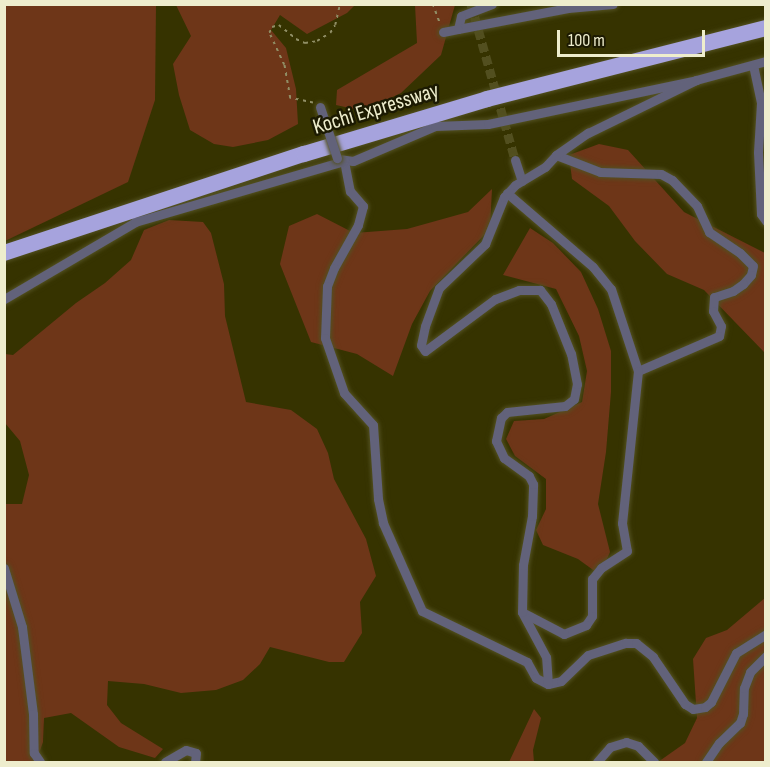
<!DOCTYPE html>
<html>
<head>
<meta charset="utf-8">
<style>
	body { margin:0 }
	#map { position:relative; width:770px; height:767px; overflow:hidden; background:#363300; font-family:"Sofia Sans Condensed",sans-serif }
	div>[style] { position:absolute }
	.green>* { inset:0; background:#6e3618 }
	.street-tunnel>* { height:9px; margin-top:-4.5px; transform-origin:0; background:repeating-linear-gradient(90deg,#524f1f 0 9px,transparent 0 13.5px) }
	.path>* { height:1.5px; margin-top:-0.75px; transform-origin:0; background:repeating-linear-gradient(90deg,#908e65 0 3px,transparent 0 7.5px) }
	.roads { filter:drop-shadow(0 0 2px #535121) drop-shadow(0 0 2px #535121) }
	.street>* { height:9px; margin:-4.5px; padding:0 4.5px; transform-origin:4.5px; border-radius:4.5px; background:#62627a }
	.highway>* { height:16px; margin:-8px; padding:0 8px; transform-origin:8px; border-radius:8px; background:#a6a3dd }
	.bridges { filter:drop-shadow(0 0 2px #535121) drop-shadow(0 0 2px #535121) }
	.street-bridge>* { height:9px; margin:-4.5px; padding:0 4.5px; transform-origin:4.5px; border-radius:4.5px; background:#62627a }
	span { translate:-50% -50%; white-space:nowrap; text-align:center; line-height:1.15; -webkit-text-stroke:5px #1c1a02; paint-order:stroke }
	.street-label { font-size:22px; color:#eeedcd }
	.frame { position:absolute; inset:0; border:6px solid #eeedcd; pointer-events:none }
	.scale { position:absolute; left:557px; top:30px; width:148px; height:27px; box-sizing:border-box; border:3px solid #eeedcd; border-top:0; padding-left:8px; font-size:18px; line-height:21px; white-space:nowrap; color:#eeedcd; -webkit-text-stroke:4px #1c1a02; paint-order:stroke }
</style>
</head>
<body>
<div id="map">
	<div class="green">
		<div style="clip-path:polygon(5px 4px,156px 5px,155px 100px,128px 182px,5px 241px)"></div>
		<div style="clip-path:polygon(176px 5px,355px 5px,347px 13px,307px 34px,280px 15px,271px 30px,286px 48px,296px 89px,298px 124px,268px 140px,233px 147px,214px 144px,190px 130px,179px 95px,173px 64px,191px 36px)"></div>
		<div style="clip-path:polygon(415px 5px,455px 5px,441px 55px,401px 93px,363px 111px,336px 105px,337px 90px,417px 43px)"></div>
		<div style="clip-path:polygon(599px 144px,628px 150px,684px 212px,765px 253px,765px 353px,704px 290px,667px 274px,635px 241px,609px 206px,572px 179px,569px 155px)"></div>
		<div style="clip-path:polygon(492px 189px,490px 229px,430px 291px,412px 324px,393px 376px,357px 354px,311px 342px,280px 264px,289px 226px,317px 214px,354px 233px,407px 229px,468px 212px)"></div>
		<div style="clip-path:polygon(169px 220px,203px 222px,211px 233px,224px 284px,225px 316px,246px 402px,291px 410px,317px 429px,328px 453px,334px 479px,366px 539px,376px 576px,360px 602px,362px 633px,344px 662px,329px 662px,270px 647px,260px 664px,243px 680px,216px 690px,181px 693px,144px 684px,108px 681px,107px 705px,121px 723px,163px 749px,155px 758px,119px 747px,71px 713px,44px 718px,43px 742px,36px 762px,5px 762px,4px 504px,22px 504px,29px 475px,20px 441px,5px 423px,5px 354px,13px 355px,76px 303px,105px 283px,131px 260px,144px 230px)"></div>
		<div style="clip-path:polygon(530px 228px,553px 243px,581px 272px,598px 309px,611px 351px,611px 392px,606px 452px,598px 504px,610px 552px,600px 575px,578px 559px,543px 545px,536px 530px,546px 509px,546px 479px,515px 456px,506px 439px,514px 421px,544px 419px,582px 402px,587px 371px,579px 336px,556px 289px,503px 275px)"></div>
		<div style="clip-path:polygon(765px 598px,765px 762px,658px 762px,685px 743px,697px 718px,693px 659px,706px 638px,727px 630px)"></div>
		<div style="clip-path:polygon(534px 709px,541px 718px,533px 750px,534px 762px,509px 762px)"></div>
	</div>
	<div class="street-tunnel">
		<div style="left:471px;top:4px;width:162px;rotate:74.2deg"></div>
	</div>
	<div class="path">
		<div style="left:433px;top:4px;width:20px;rotate:70deg"></div>
		<div style="left:313px;top:103px;width:24px;rotate:-168deg"></div>
		<div style="left:290px;top:98px;width:34px;rotate:-100deg"></div>
		<div style="left:284px;top:65px;width:35px;rotate:-115deg"></div>
		<div style="left:269px;top:33px;width:7px;rotate:-63deg"></div>
		<div style="left:272px;top:27px;width:7px;rotate:-16deg"></div>
		<div style="left:279px;top:25px;width:22px;rotate:39deg"></div>
		<div style="left:296px;top:39px;width:10px;rotate:24deg"></div>
		<div style="left:305px;top:43px;width:12px;rotate:-9deg"></div>
		<div style="left:317px;top:41px;width:15px;rotate:-32deg"></div>
		<div style="left:330px;top:33px;width:9px;rotate:-58deg"></div>
		<div style="left:335px;top:25px;width:22px;rotate:-77deg"></div>
	</div>
	<div class="roads">
		<div class="street">
			<div style="left:492px;top:4px;width:33px;rotate:159deg"></div>
			<div style="left:461px;top:16px;width:13px;rotate:103deg"></div>
			<div style="left:458px;top:29px;width:112px;rotate:-10.8deg"></div>
			<div style="left:568px;top:8px;width:45px;rotate:-5.1deg"></div>
			<div style="left:443px;top:32px;width:15px;rotate:-11deg"></div>
			<div style="left:753px;top:65px;width:39px;rotate:78deg"></div>
			<div style="left:761px;top:103px;width:49px;rotate:93.5deg"></div>
			<div style="left:758px;top:152px;width:62px;rotate:87.2deg"></div>
			<div style="left:761px;top:214px;width:9px;rotate:54deg"></div>
			<div style="left:556px;top:155px;width:47px;rotate:21.1deg"></div>
			<div style="left:600px;top:172px;width:61px;rotate:1.9deg"></div>
			<div style="left:661px;top:174px;width:13px;rotate:29deg"></div>
			<div style="left:672px;top:180px;width:36px;rotate:46deg"></div>
			<div style="left:697px;top:206px;width:29px;rotate:65deg"></div>
			<div style="left:709px;top:232px;width:37px;rotate:34deg"></div>
			<div style="left:740px;top:253px;width:18px;rotate:45deg"></div>
			<div style="left:753px;top:266px;width:9px;rotate:103deg"></div>
			<div style="left:751px;top:275px;width:12px;rotate:132deg"></div>
			<div style="left:743px;top:284px;width:12px;rotate:145deg"></div>
			<div style="left:733px;top:291px;width:20px;rotate:162deg"></div>
			<div style="left:714px;top:297px;width:14px;rotate:94deg"></div>
			<div style="left:713px;top:311px;width:17px;rotate:62deg"></div>
			<div style="left:721px;top:326px;width:10px;rotate:101deg"></div>
			<div style="left:719px;top:336px;width:88px;rotate:156.6deg"></div>
			<div style="left:339px;top:159px;width:14px;rotate:8deg"></div>
			<div style="left:353px;top:161px;width:89px;rotate:-23.1deg"></div>
			<div style="left:435px;top:126px;width:53px;rotate:-2.2deg"></div>
			<div style="left:488px;top:124px;width:213px;rotate:-11.9deg"></div>
			<div style="left:696px;top:80px;width:73px;rotate:-15.2deg"></div>
			<div style="left:515px;top:160px;width:22px;rotate:72deg"></div>
			<div style="left:344px;top:161px;width:31px;rotate:79deg"></div>
			<div style="left:350px;top:191px;width:20px;rotate:49deg"></div>
			<div style="left:363px;top:206px;width:20px;rotate:105deg"></div>
			<div style="left:358px;top:225px;width:49px;rotate:119.2deg"></div>
			<div style="left:334px;top:268px;width:19px;rotate:111deg"></div>
			<div style="left:327px;top:286px;width:52px;rotate:92.2deg"></div>
			<div style="left:325px;top:338px;width:58px;rotate:70.9deg"></div>
			<div style="left:344px;top:393px;width:43px;rotate:47.8deg"></div>
			<div style="left:373px;top:425px;width:74px;rotate:86.1deg"></div>
			<div style="left:378px;top:499px;width:25px;rotate:78deg"></div>
			<div style="left:383px;top:523px;width:96px;rotate:66.1deg"></div>
			<div style="left:422px;top:611px;width:117px;rotate:25.9deg"></div>
			<div style="left:527px;top:662px;width:18px;rotate:61deg"></div>
			<div style="left:536px;top:678px;width:13px;rotate:27deg"></div>
			<div style="left:548px;top:684px;width:13px;rotate:-13deg"></div>
			<div style="left:561px;top:681px;width:37px;rotate:-44deg"></div>
			<div style="left:588px;top:655px;width:40px;rotate:-18deg"></div>
			<div style="left:626px;top:643px;width:10px"></div>
			<div style="left:636px;top:643px;width:22px;rotate:39deg"></div>
			<div style="left:653px;top:657px;width:57px;rotate:55.8deg"></div>
			<div style="left:685px;top:704px;width:9px;rotate:32deg"></div>
			<div style="left:693px;top:709px;width:12px;rotate:-9deg"></div>
			<div style="left:705px;top:707px;width:8px;rotate:-40deg"></div>
			<div style="left:711px;top:702px;width:55px;rotate:-63deg"></div>
			<div style="left:736px;top:653px;width:36px;rotate:-32deg"></div>
			<div style="left:507px;top:193px;width:113px;rotate:40.7deg"></div>
			<div style="left:593px;top:267px;width:28px;rotate:51deg"></div>
			<div style="left:611px;top:289px;width:86px;rotate:71.8deg"></div>
			<div style="left:638px;top:371px;width:153px;rotate:96deg"></div>
			<div style="left:622px;top:523px;width:28px;rotate:80deg"></div>
			<div style="left:627px;top:551px;width:31px;rotate:147deg"></div>
			<div style="left:601px;top:568px;width:14px;rotate:129deg"></div>
			<div style="left:592px;top:579px;width:37px;rotate:90deg"></div>
			<div style="left:592px;top:616px;width:11px;rotate:124deg"></div>
			<div style="left:586px;top:625px;width:24px;rotate:158deg"></div>
			<div style="left:564px;top:634px;width:47px;rotate:-152.4deg"></div>
			<div style="left:4px;top:299px;width:152px;rotate:-30.4deg"></div>
			<div style="left:135px;top:222px;width:218px;rotate:-16.3deg"></div>
			<div style="left:4px;top:568px;width:62px;rotate:73deg"></div>
			<div style="left:22px;top:627px;width:88px;rotate:82.8deg"></div>
			<div style="left:33px;top:714px;width:39px;rotate:89deg"></div>
			<div style="left:34px;top:753px;width:11px;rotate:56deg"></div>
			<div style="left:548px;top:684px;width:27px;rotate:-94deg"></div>
			<div style="left:546px;top:657px;width:51px;rotate:-118.1deg"></div>
			<div style="left:522px;top:612px;width:47px;rotate:-88.8deg"></div>
			<div style="left:523px;top:565px;width:50px;rotate:-79.6deg"></div>
			<div style="left:532px;top:516px;width:32px;rotate:-88deg"></div>
			<div style="left:533px;top:484px;width:9px;rotate:-117deg"></div>
			<div style="left:529px;top:476px;width:31px;rotate:-144deg"></div>
			<div style="left:504px;top:458px;width:19px;rotate:-115deg"></div>
			<div style="left:496px;top:441px;width:24px;rotate:-78deg"></div>
			<div style="left:501px;top:418px;width:8px;rotate:-45deg"></div>
			<div style="left:507px;top:412px;width:58px;rotate:-5.9deg"></div>
			<div style="left:565px;top:406px;width:11px;rotate:-38deg"></div>
			<div style="left:574px;top:399px;width:15px;rotate:-79deg"></div>
			<div style="left:577px;top:384px;width:31px;rotate:-101deg"></div>
			<div style="left:571px;top:354px;width:54px;rotate:-111.8deg"></div>
			<div style="left:551px;top:304px;width:18px;rotate:-128deg"></div>
			<div style="left:540px;top:290px;width:21px;rotate:180deg"></div>
			<div style="left:519px;top:290px;width:26px;rotate:159deg"></div>
			<div style="left:495px;top:299px;width:87px;rotate:143.4deg"></div>
			<div style="left:425px;top:351px;width:7px;rotate:-124deg"></div>
			<div style="left:421px;top:345px;width:19px;rotate:-78deg"></div>
			<div style="left:425px;top:326px;width:40px;rotate:-69.8deg"></div>
			<div style="left:439px;top:288px;width:64px;rotate:-43.7deg"></div>
			<div style="left:485px;top:244px;width:51px;rotate:-68deg"></div>
			<div style="left:504px;top:197px;width:16px;rotate:-47deg"></div>
			<div style="left:515px;top:185px;width:35px;rotate:-31deg"></div>
			<div style="left:545px;top:167px;width:16px;rotate:-47deg"></div>
			<div style="left:556px;top:155px;width:39px;rotate:-35deg"></div>
			<div style="left:588px;top:133px;width:120px;rotate:-26.1deg"></div>
			<div style="left:165px;top:762px;width:24px;rotate:-30deg"></div>
			<div style="left:186px;top:750px;width:10px;rotate:17deg"></div>
			<div style="left:196px;top:753px;width:9px;rotate:96deg"></div>
			<div style="left:597px;top:762px;width:20px;rotate:-49deg"></div>
			<div style="left:610px;top:747px;width:17px;rotate:-17deg"></div>
			<div style="left:626px;top:742px;width:13px;rotate:18deg"></div>
			<div style="left:638px;top:746px;width:23px;rotate:45deg"></div>
			<div style="left:706px;top:762px;width:23px;rotate:-56deg"></div>
			<div style="left:719px;top:743px;width:29px;rotate:-44deg"></div>
			<div style="left:740px;top:723px;width:9px;rotate:-72deg"></div>
			<div style="left:743px;top:714px;width:26px;rotate:-88deg"></div>
			<div style="left:744px;top:688px;width:17px;rotate:-69deg"></div>
			<div style="left:750px;top:672px;width:23px;rotate:-45deg"></div>
		</div>
		<div class="highway">
			<div style="left:4px;top:253px;width:316px;rotate:-18.3deg"></div>
			<div style="left:304px;top:154px;width:191px;rotate:-16.7deg"></div>
			<div style="left:487px;top:99px;width:288px;rotate:-14.3deg"></div>
		</div>
	</div>
	<div class="bridges">
		<div class="street-bridge">
			<div style="left:320px;top:107px;width:54px;rotate:71.6deg"></div>
		</div>
	</div>
	<div class="street-label">
		<span style="left:376px;top:109px;rotate:-17deg">Kochi Expressway</span>
	</div>
	<div class="frame"></div>
	<div class="scale">100 m</div>
</div>
</body>
</html>
